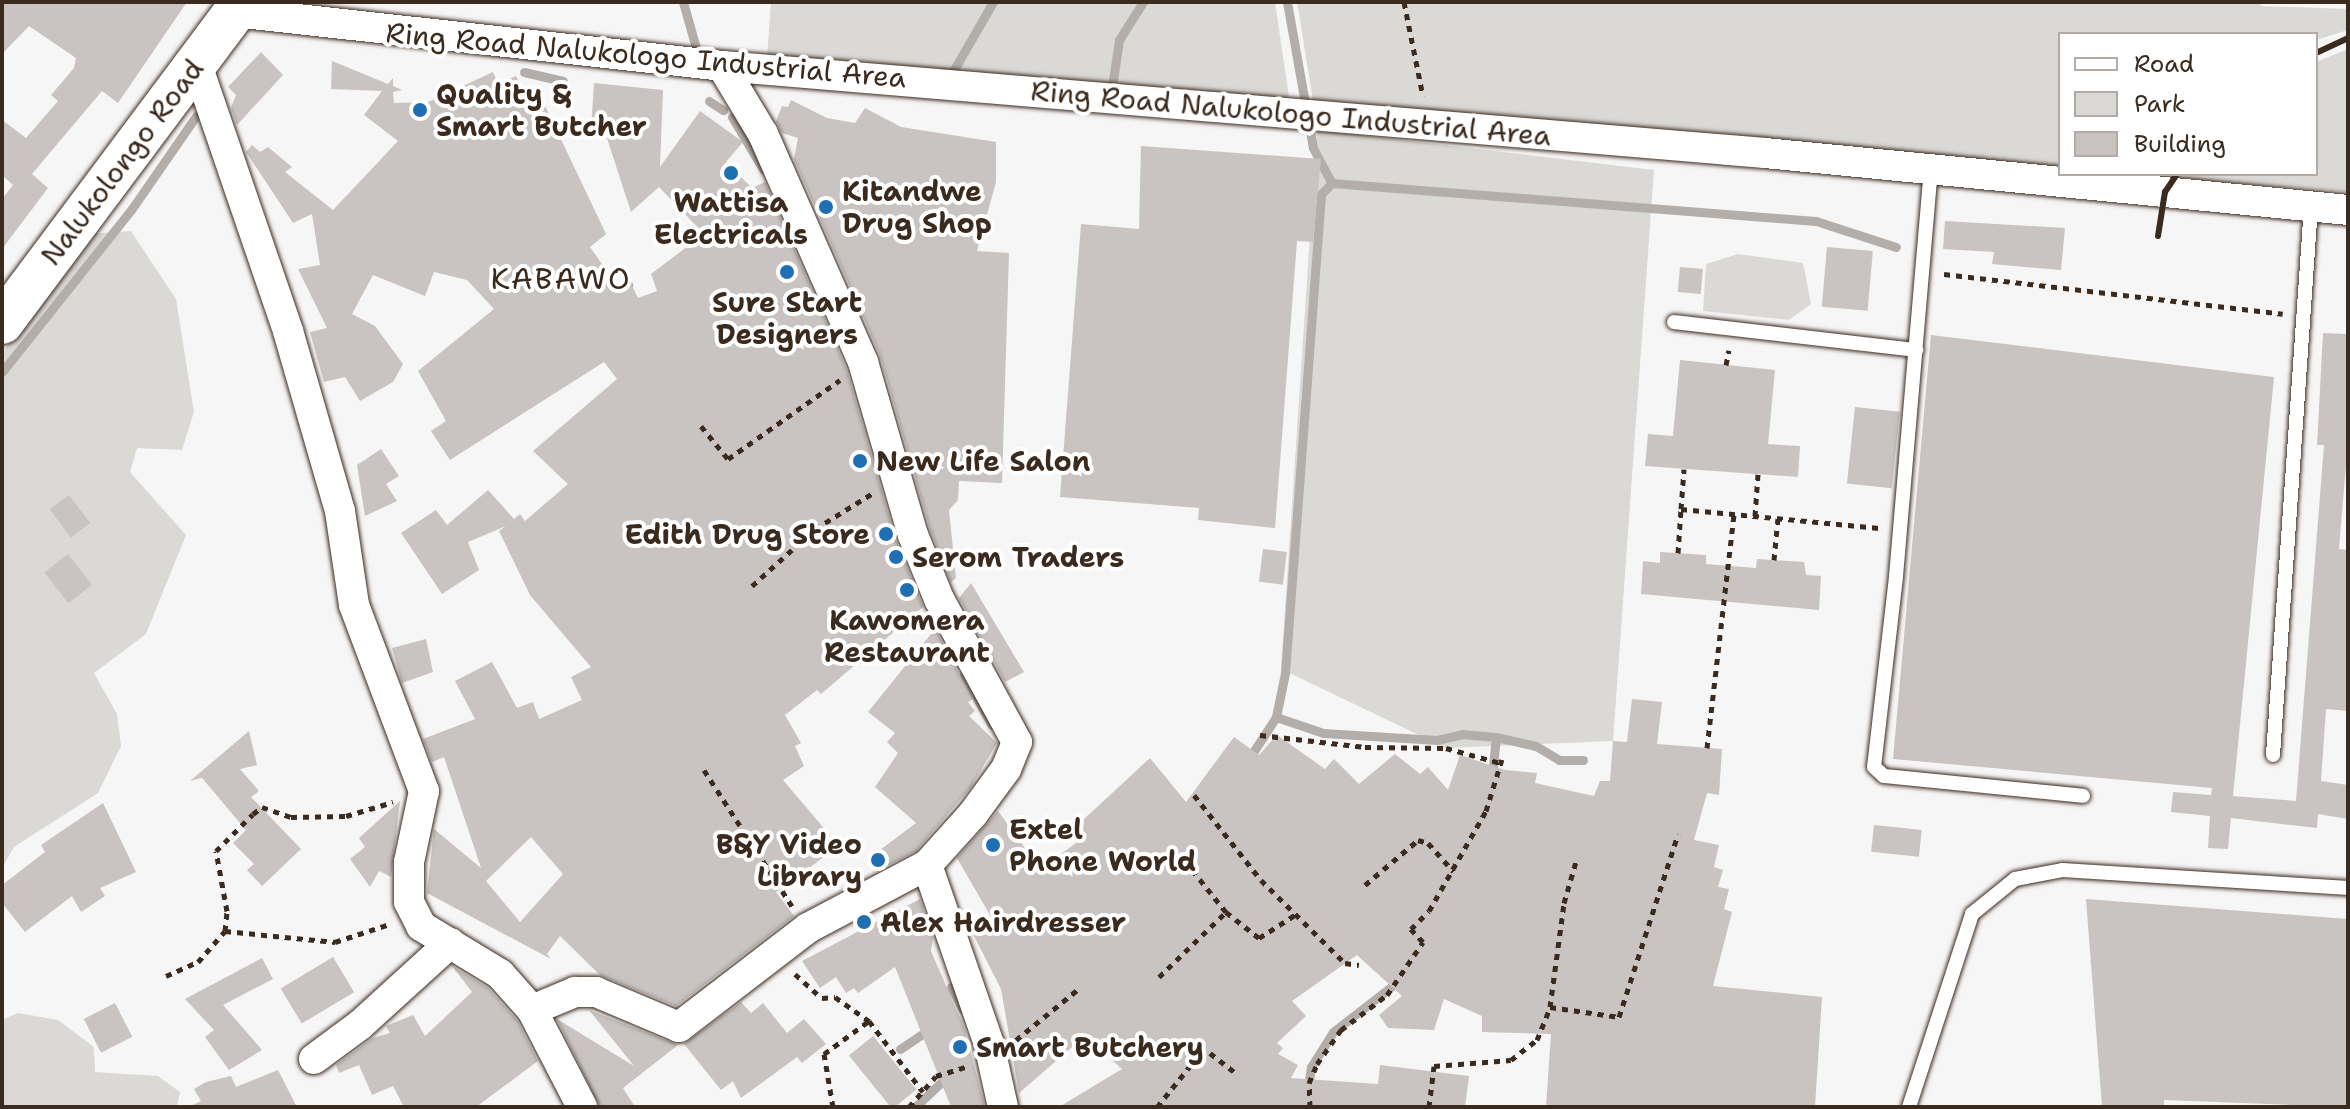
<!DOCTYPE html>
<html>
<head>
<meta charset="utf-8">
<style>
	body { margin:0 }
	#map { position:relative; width:2350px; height:1109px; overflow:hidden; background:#f7f6f6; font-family:"Shantell Sans",sans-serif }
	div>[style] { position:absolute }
	.green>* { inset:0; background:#dbd9d6 }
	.stream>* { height:9px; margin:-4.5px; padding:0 4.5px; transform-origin:4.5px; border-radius:4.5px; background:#b4aeaa }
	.building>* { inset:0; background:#c9c3c1; transform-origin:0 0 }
	.path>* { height:5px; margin-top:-2.5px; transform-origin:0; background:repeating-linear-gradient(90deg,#3b2a1e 0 6px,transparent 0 12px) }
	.roads { filter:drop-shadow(0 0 2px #3b2a1e) drop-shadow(0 0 2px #3b2a1e) }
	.lane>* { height:14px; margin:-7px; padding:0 7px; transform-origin:7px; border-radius:7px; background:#fff }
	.street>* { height:30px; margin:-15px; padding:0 15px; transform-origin:15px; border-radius:15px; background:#fff }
	.secondary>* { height:42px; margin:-21px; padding:0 21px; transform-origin:21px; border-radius:21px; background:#fff }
	.rail>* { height:6px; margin:-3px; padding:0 3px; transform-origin:3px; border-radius:3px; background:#3b2a1e }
	.dots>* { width:22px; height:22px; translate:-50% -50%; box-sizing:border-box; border:4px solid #fff; border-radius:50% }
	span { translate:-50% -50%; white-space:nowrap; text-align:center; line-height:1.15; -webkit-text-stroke:8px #fff; paint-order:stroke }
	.street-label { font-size:28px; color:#3b2a1e }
	.poi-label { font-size:28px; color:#3b2a1e; font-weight:700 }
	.left { translate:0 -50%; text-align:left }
	.right { translate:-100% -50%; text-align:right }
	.neighbourhood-label { font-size:30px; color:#3b2a1e; letter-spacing:2px }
	.frame { position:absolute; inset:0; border:4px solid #3b2a1e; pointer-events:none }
	.legend { position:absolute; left:2058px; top:32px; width:260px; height:144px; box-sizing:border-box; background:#fff; border:2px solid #b1aaa5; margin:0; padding:10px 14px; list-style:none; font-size:24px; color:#3b2a1e }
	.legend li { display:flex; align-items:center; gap:16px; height:40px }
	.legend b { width:40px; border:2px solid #b1aaa5 }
</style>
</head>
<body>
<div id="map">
	<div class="green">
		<div style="clip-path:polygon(771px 2px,1275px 2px,1290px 104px,767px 58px)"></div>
		<div style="clip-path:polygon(1297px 2px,2260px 2px,2261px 6px,2348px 9px,2348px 30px,2316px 40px,2316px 34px,2060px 34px,2060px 168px,1314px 107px)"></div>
		<div style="clip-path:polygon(2348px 49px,2348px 192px,2124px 174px,2316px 174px,2316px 62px)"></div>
		<div style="clip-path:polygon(1317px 130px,1654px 170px,1613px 741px,1446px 748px,1281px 669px)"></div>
		<div style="clip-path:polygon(131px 231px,176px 299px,194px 412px,182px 450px,137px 448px,130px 472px,186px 535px,146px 634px,94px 673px,117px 714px,121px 746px,98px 793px,14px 847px,2px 868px,2px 353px,87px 234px)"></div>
		<div style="clip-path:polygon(1738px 254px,1803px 263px,1811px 304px,1789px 320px,1703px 311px,1706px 264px)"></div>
		<div style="clip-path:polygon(18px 1013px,58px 1020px,94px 1047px,95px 1072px,158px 1076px,180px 1092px,177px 1107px,2px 1107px,2px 1020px)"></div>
	</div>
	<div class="stream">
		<div style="left:683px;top:2px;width:48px;rotate:74.2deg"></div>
		<div style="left:1287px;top:2px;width:148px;rotate:79.9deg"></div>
		<div style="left:1313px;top:148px;width:40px;rotate:62deg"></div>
		<div style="left:1332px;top:183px;width:485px;rotate:4.5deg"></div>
		<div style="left:1816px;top:221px;width:84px;rotate:18deg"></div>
		<div style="left:524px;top:72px;width:40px;rotate:13deg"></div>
		<div style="left:943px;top:72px;width:9px;rotate:6deg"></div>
		<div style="left:952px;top:73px;width:82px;rotate:-60deg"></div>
		<div style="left:1112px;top:87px;width:48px;rotate:-81.5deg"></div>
		<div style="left:1119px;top:40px;width:45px;rotate:-57.7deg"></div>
		<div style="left:709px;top:101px;width:17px;rotate:33deg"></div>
		<div style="left:732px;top:117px;width:61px;rotate:59.2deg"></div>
		<div style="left:616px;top:298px;width:18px;rotate:-47deg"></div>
		<div style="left:2px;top:372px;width:207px;rotate:-51.5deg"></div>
		<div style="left:131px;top:210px;width:114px;rotate:-55.3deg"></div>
		<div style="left:964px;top:675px;width:57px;rotate:60.8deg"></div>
		<div style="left:1276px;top:717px;width:50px;rotate:18.8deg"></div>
		<div style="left:1323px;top:733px;width:114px;rotate:3.5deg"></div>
		<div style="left:1437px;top:740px;width:26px;rotate:-13deg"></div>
		<div style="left:1462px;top:734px;width:34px;rotate:5deg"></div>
		<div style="left:1496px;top:737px;width:39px;rotate:96deg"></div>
		<div style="left:1496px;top:737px;width:41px;rotate:12.7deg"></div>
		<div style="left:1536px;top:746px;width:27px;rotate:31deg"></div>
		<div style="left:1559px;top:760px;width:24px"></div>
		<div style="left:1248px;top:760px;width:51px;rotate:-56.9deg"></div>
		<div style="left:1276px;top:717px;width:45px;rotate:-78.4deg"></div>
		<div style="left:1285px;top:673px;width:480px;rotate:-85.7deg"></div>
		<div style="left:1321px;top:194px;width:16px;rotate:-45deg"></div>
		<div style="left:951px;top:987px;width:25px;rotate:63deg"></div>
		<div style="left:900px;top:1049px;width:36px;rotate:-34deg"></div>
		<div style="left:915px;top:1107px;width:48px;rotate:-43.3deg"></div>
		<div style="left:1305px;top:1107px;width:40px;rotate:-81.5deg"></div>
		<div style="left:1311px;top:1067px;width:41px;rotate:-57.8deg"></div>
		<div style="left:1333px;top:1032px;width:75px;rotate:-37.9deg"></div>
	</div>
	<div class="building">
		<div style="clip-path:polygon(2px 2px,187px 2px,118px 103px,102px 91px,32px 174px,48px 188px,2px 249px,2px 199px,13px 185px,2px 175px,2px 120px,26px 138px,58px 101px,51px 95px,74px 68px,76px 58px,29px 26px,2px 54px)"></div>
		<div style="clip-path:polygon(261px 52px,283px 75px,237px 125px,231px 108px,236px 95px,228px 87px)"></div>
		<div style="clip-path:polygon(evenodd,332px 61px,388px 84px,393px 78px,393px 86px,402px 90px,393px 92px,394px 103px,428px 102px,493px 72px,498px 84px,516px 76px,525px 95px,539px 93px,606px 234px,590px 247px,622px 292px,632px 286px,638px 298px,657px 291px,651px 274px,704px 234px,659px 187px,631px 212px,604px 129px,591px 128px,594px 83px,663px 90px,660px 167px,700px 111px,743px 142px,726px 162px,752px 188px,765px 182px,846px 368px,896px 540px,923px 607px,821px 694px,817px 690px,785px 715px,801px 743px,795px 746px,804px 766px,783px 780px,839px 846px,776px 892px,794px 916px,676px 1006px,600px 975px,560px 936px,547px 954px,551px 959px,427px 893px,434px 829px,481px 868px,444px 757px,432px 762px,423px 739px,475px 719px,455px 681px,492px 662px,517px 708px,533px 702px,539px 719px,582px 700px,571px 677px,591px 667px,530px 595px,499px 531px,506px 526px,468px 542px,479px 570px,442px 594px,401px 533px,436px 510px,447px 525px,488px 490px,514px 519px,520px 514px,525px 521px,568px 484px,533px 451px,617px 379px,604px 362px,450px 460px,431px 431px,446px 421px,418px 371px,494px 309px,467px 280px,434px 272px,425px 296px,373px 275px,352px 314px,375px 326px,403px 364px,393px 382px,360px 401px,345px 377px,324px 382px,310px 332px,327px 328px,298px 269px,320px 265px,312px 214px,293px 223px,246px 152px,252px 145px,260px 152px,268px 147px,292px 167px,285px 172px,333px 210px,398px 141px,364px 115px,382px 91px,331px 89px,332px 61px,531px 837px,563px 874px,520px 922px,486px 881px,531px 837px)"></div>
		<div style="clip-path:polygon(791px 100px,827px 118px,855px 123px,865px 108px,901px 127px,996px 142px,996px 182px,977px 251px,1009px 253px,1002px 483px,959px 481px,958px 500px,949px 510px,956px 578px,951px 582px,930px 529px,880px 355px,794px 159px,798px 138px,782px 133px,776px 121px,782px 106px,788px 107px)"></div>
		<div style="clip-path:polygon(1141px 146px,1321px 159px,1313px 242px,1297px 241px,1275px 528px,1198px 520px,1199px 508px,1060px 497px,1081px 224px,1139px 229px)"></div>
		<div style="clip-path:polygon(1945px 221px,2065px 228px,2061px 270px,1992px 264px,1994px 252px,1943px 249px)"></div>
		<div style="left:1827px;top:247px;width:46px;height:60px;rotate:5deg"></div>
		<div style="left:1680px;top:267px;width:23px;height:25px;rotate:5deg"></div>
		<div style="clip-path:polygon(2323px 333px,2346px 334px,2347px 453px,2339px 549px,2348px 550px,2348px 711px,2326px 709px,2321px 781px,2348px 785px,2348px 819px,2318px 814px,2317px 828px,2231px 818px,2228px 849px,2208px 848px,2210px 816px,2171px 812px,2173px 792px,2211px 795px,2212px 788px,1893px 759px,1931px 335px,2274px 377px,2233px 796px,2296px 801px,2324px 445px,2317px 445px)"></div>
		<div style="clip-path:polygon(1680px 360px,1775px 370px,1768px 444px,1800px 446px,1798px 477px,1645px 466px,1648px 434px,1673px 436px)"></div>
		<div style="left:1855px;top:407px;width:45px;height:77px;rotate:6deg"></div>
		<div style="clip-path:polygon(381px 449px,399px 476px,386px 484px,397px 501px,365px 516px,357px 465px)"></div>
		<div style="left:69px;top:495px;width:35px;height:24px;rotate:53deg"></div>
		<div style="left:1263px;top:549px;width:24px;height:33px;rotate:7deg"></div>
		<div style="clip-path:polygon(1660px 552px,1706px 555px,1706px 564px,1756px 568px,1757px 559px,1804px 562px,1806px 575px,1821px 576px,1819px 610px,1641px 594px,1643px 561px,1660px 563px)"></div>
		<div style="left:68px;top:554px;width:39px;height:30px;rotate:52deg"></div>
		<div style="clip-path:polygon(971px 583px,1024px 672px,1005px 682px,959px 598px)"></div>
		<div style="clip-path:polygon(935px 629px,973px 699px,968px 702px,975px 711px,969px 716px,997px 743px,971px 787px,916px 851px,881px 869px,872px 856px,916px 823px,875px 787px,898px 753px,887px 742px,895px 733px,868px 712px)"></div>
		<div style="clip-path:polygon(426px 639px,433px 672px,402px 683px,392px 648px)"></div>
		<div style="clip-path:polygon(1632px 699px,1662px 702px,1657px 744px,1722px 749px,1719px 795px,1707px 793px,1694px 840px,1719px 845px,1714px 867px,1723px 870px,1718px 887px,1729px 889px,1724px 909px,1732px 912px,1713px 986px,1822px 997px,1815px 1107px,1546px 1107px,1551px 1034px,1482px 1032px,1482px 1016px,1444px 999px,1434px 1030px,1388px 1028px,1379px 1015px,1402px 996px,1357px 955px,1292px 1001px,1306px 1016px,1277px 1043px,1283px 1048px,1278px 1054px,1298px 1065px,1291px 1078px,1378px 1084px,1380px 1065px,1469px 1076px,1465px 1107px,1059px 1107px,1122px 1069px,1085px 1036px,1019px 1093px,1001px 989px,972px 932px,994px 922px,957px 858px,998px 811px,1040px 869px,1076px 843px,1069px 833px,1150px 758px,1186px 802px,1234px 737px,1259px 755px,1277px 735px,1325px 769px,1334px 759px,1359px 784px,1395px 754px,1420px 774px,1428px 767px,1448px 790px,1460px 755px,1505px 770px,1537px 773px,1535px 783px,1594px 796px,1600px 781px,1610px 781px,1613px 741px,1627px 742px)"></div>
		<div style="clip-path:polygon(249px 731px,257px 765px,240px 769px,259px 791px,251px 797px,301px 849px,262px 886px,247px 870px,254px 864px,233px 843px,246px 830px,202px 778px,190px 781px)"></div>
		<div style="clip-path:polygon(400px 801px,391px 877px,379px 871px,370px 887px,350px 859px,365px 847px,359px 838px)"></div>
		<div style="clip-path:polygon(103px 803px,136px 872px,100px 888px,105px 896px,81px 912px,72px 896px,25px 932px,2px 903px,2px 885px,45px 852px,41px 845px)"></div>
		<div style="left:1874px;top:825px;width:48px;height:27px;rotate:6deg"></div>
		<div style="clip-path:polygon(920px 899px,933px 938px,931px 951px,964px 1027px,985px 1107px,951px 1107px,895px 967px,858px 993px,854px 988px,846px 993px,836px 977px,820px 988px,802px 961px)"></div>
		<div style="clip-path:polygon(2086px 899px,2348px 919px,2348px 1107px,2164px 1100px,2164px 1107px,2102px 1107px)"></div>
		<div style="left:333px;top:957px;width:41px;height:61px;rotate:59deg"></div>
		<div style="clip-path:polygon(262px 958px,273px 979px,223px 1005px,262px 1050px,229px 1070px,205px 1037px,214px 1030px,185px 999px)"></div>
		<div style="clip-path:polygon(452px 966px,488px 988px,517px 1020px,538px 1061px,476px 1107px,404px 1107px,393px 1086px,372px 1095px,359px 1065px,339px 1073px,336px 1065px,373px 1038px,390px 1033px,386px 1026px,413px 1015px,425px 1036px,472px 992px)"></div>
		<div style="clip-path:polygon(741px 1002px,751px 1013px,763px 1003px,787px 1033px,804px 1019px,826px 1044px,802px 1063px,797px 1057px,741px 1098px,733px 1081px,721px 1090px,684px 1044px)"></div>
		<div style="left:115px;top:1003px;width:38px;height:35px;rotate:63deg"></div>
		<div style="clip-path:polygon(589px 1010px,678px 1045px,623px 1088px,635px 1107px,600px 1107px,557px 1019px,634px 1066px)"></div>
		<div style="left:873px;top:1036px;width:69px;height:31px;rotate:51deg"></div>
		<div style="clip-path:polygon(278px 1070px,297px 1107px,189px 1107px,201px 1101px,194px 1089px,206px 1082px,231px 1076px,236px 1087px)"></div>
	</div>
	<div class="path">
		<div style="left:1404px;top:2px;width:96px;rotate:78.6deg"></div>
		<div style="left:1944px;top:274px;width:341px;rotate:6.7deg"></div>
		<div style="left:1726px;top:365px;width:15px;rotate:-79deg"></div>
		<div style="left:701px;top:426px;width:43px;rotate:50.7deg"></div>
		<div style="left:728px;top:459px;width:137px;rotate:-35.2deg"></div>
		<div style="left:1681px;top:509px;width:40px;rotate:-85.7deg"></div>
		<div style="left:1755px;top:516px;width:42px;rotate:-85.9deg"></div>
		<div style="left:1678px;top:553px;width:44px;rotate:-86.1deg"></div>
		<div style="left:1681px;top:509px;width:199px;rotate:5.5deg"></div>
		<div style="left:1774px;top:560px;width:42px;rotate:-84.6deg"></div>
		<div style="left:752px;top:586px;width:85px;rotate:-42.1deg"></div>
		<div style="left:815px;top:529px;width:68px;rotate:-31.8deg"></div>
		<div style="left:1260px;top:735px;width:106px;rotate:6.5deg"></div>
		<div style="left:1365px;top:747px;width:81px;rotate:0.7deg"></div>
		<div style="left:1446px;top:748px;width:57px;rotate:15.3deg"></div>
		<div style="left:1707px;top:748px;width:236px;rotate:-83.4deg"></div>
		<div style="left:704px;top:770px;width:162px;rotate:57.1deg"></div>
		<div style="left:1194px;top:795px;width:108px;rotate:51.8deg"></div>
		<div style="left:1261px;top:880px;width:118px;rotate:44.7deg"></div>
		<div style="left:1345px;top:963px;width:14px;rotate:8deg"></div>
		<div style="left:1365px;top:885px;width:70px;rotate:-40.3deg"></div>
		<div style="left:1418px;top:840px;width:10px;rotate:17deg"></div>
		<div style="left:1428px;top:843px;width:38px;rotate:48deg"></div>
		<div style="left:1226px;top:912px;width:42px;rotate:38.2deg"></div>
		<div style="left:1259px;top:938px;width:46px;rotate:-32.7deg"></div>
		<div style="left:225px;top:931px;width:111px;rotate:5.7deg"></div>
		<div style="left:335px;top:942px;width:58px;rotate:-18.1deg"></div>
		<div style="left:795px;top:974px;width:36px;rotate:42deg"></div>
		<div style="left:822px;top:998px;width:13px;rotate:-4deg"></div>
		<div style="left:835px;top:997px;width:42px;rotate:35.2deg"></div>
		<div style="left:869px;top:1021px;width:89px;rotate:52.7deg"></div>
		<div style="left:166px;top:976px;width:35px;rotate:-24deg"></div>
		<div style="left:198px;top:962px;width:41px;rotate:-48.9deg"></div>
		<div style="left:225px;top:931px;width:20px;rotate:-84deg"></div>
		<div style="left:227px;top:911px;width:61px;rotate:-100.4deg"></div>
		<div style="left:216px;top:851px;width:52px;rotate:-45deg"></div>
		<div style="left:253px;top:814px;width:11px;rotate:-38deg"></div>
		<div style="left:262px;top:807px;width:31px;rotate:19deg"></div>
		<div style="left:291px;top:817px;width:55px;rotate:-1deg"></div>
		<div style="left:346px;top:816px;width:49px;rotate:-16.6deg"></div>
		<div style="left:1159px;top:977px;width:93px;rotate:-44.1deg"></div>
		<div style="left:1226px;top:912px;width:53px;rotate:-128.8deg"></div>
		<div style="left:1550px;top:1007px;width:70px;rotate:8.2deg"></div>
		<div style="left:1619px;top:1017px;width:192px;rotate:-72.1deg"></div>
		<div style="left:1016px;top:1040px;width:79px;rotate:-39.3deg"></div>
		<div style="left:833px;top:1107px;width:54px;rotate:-99.6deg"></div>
		<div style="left:824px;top:1054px;width:56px;rotate:-36.3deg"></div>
		<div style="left:909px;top:1107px;width:41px;rotate:-48.9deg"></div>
		<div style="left:936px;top:1076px;width:31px;rotate:-17deg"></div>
		<div style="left:1157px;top:1107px;width:67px;rotate:-51.1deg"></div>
		<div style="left:1199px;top:1055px;width:11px;rotate:-10deg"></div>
		<div style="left:1210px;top:1053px;width:33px;rotate:38deg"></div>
		<div style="left:1310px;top:1107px;width:24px;rotate:-92deg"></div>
		<div style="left:1309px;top:1083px;width:21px;rotate:-67deg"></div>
		<div style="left:1317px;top:1064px;width:42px;rotate:-54.8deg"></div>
		<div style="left:1341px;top:1030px;width:58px;rotate:-37.3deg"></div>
		<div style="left:1387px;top:995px;width:64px;rotate:-55.8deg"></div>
		<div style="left:1423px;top:942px;width:18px;rotate:-133deg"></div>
		<div style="left:1411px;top:929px;width:25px;rotate:-45deg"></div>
		<div style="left:1429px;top:911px;width:115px;rotate:-60.3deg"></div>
		<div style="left:1486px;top:811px;width:54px;rotate:-72.9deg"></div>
		<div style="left:1429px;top:1107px;width:41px;rotate:-83deg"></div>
		<div style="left:1434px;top:1066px;width:77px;rotate:-4.5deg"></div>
		<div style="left:1511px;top:1060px;width:33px;rotate:-38deg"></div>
		<div style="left:1537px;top:1040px;width:35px;rotate:-68deg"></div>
		<div style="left:1550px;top:1007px;width:105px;rotate:-82.3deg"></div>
		<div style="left:1564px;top:903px;width:47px;rotate:-73.9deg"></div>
	</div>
	<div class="roads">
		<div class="lane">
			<div style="left:1931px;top:168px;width:410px;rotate:94.9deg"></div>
			<div style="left:1896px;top:577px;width:191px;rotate:96.6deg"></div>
			<div style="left:1874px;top:767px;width:13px;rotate:42deg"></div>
			<div style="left:1884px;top:776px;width:200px;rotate:5.7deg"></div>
			<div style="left:1674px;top:322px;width:244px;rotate:6.6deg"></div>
			<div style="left:2273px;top:755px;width:550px;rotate:-86.04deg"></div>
			<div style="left:1909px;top:1107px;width:203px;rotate:-71.9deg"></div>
			<div style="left:1972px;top:914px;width:55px;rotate:-39.1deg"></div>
			<div style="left:2015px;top:879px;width:48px;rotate:-10.8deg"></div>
			<div style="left:2062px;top:870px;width:287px;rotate:3.6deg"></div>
		</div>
		<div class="street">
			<div style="left:234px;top:12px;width:491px;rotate:6.3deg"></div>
			<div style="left:722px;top:66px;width:1047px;rotate:4.77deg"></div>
			<div style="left:1765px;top:153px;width:586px;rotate:5.58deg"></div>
			<div style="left:196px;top:62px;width:284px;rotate:71.1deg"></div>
			<div style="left:288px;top:331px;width:187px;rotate:73.9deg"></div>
			<div style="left:340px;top:511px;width:95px;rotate:81.5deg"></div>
			<div style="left:354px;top:605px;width:199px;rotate:69.4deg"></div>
			<div style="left:424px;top:791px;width:73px;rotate:101.9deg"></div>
			<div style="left:409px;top:862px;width:40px;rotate:90deg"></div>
			<div style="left:409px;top:902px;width:27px;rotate:63deg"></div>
			<div style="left:421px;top:926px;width:92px;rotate:31.3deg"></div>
			<div style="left:500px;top:974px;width:48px;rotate:48.4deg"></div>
			<div style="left:532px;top:1010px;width:47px;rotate:-22.7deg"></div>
			<div style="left:575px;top:992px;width:21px"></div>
			<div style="left:596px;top:992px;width:90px;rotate:22.9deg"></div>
			<div style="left:679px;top:1027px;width:163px;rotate:-37.5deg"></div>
			<div style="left:808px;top:928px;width:135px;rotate:-27.9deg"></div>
			<div style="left:722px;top:66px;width:79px;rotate:58.9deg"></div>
			<div style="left:763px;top:134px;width:249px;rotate:66.3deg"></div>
			<div style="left:863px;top:362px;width:180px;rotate:73.9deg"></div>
			<div style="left:913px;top:535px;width:69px;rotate:67.9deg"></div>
			<div style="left:939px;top:599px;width:163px;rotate:61.4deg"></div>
			<div style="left:1017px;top:742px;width:29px;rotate:112deg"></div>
			<div style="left:1006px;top:769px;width:56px;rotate:126.3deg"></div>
			<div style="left:973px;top:814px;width:69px;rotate:132deg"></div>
			<div style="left:927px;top:865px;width:189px;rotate:70.9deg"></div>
			<div style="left:989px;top:1044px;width:65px;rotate:77.5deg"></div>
			<div style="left:532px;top:1010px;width:109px;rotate:62.7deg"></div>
			<div style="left:314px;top:1059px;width:57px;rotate:-36.5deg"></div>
			<div style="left:360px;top:1025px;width:122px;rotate:-42.3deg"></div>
		</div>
		<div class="secondary">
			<div style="left:2px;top:323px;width:401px;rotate:-53.2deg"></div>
		</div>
	</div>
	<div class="rail">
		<div style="left:2316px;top:53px;width:35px;rotate:-25deg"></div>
		<div style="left:2158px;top:236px;width:45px;rotate:-81deg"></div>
		<div style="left:2165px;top:192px;width:22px;rotate:-56deg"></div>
	</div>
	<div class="dots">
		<div style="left:420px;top:110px;background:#1f6fb2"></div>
		<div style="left:731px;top:173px;background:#1f6fb2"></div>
		<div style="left:826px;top:207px;background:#1f6fb2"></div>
		<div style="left:787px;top:272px;background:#1f6fb2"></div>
		<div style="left:860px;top:461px;background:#1f6fb2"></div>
		<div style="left:886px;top:534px;background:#1f6fb2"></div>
		<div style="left:896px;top:557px;background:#1f6fb2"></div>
		<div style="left:907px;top:590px;background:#1f6fb2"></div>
		<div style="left:993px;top:845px;background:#1f6fb2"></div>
		<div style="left:878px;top:860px;background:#1f6fb2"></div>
		<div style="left:864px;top:922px;background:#1f6fb2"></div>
		<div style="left:960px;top:1047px;background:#1f6fb2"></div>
	</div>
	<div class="street-label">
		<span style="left:646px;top:55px;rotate:5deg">Ring Road Nalukologo Industrial Area</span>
		<span style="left:1291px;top:113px;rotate:5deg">Ring Road Nalukologo Industrial Area</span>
		<span style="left:122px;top:162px;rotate:-53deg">Nalukolongo Road</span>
	</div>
	<div class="poi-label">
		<span class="left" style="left:436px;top:110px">Quality &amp;<br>Smart Butcher</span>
		<span class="left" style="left:842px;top:207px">Kitandwe<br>Drug Shop</span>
		<span style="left:731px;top:218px">Wattisa<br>Electricals</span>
		<span style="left:787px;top:318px">Sure Start<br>Designers</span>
		<span class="left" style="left:876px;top:461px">New Life Salon</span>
		<span class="right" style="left:870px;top:534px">Edith Drug Store</span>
		<span class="left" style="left:912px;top:557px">Serom Traders</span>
		<span style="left:907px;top:636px">Kawomera<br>Restaurant</span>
		<span class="left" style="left:1009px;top:845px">Extel<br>Phone World</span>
		<span class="right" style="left:862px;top:860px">B&amp;Y Video<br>Library</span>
		<span class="left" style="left:880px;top:922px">Alex Hairdresser</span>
		<span class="left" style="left:976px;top:1047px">Smart Butchery</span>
	</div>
	<div class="neighbourhood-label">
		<span style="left:561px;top:279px">KABAWO</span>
	</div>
	<div class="frame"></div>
	<ul class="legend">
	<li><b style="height:10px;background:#fff"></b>Road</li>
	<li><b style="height:22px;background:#dbd9d6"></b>Park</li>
	<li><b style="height:22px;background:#c9c3c1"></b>Building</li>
	</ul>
</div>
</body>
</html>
